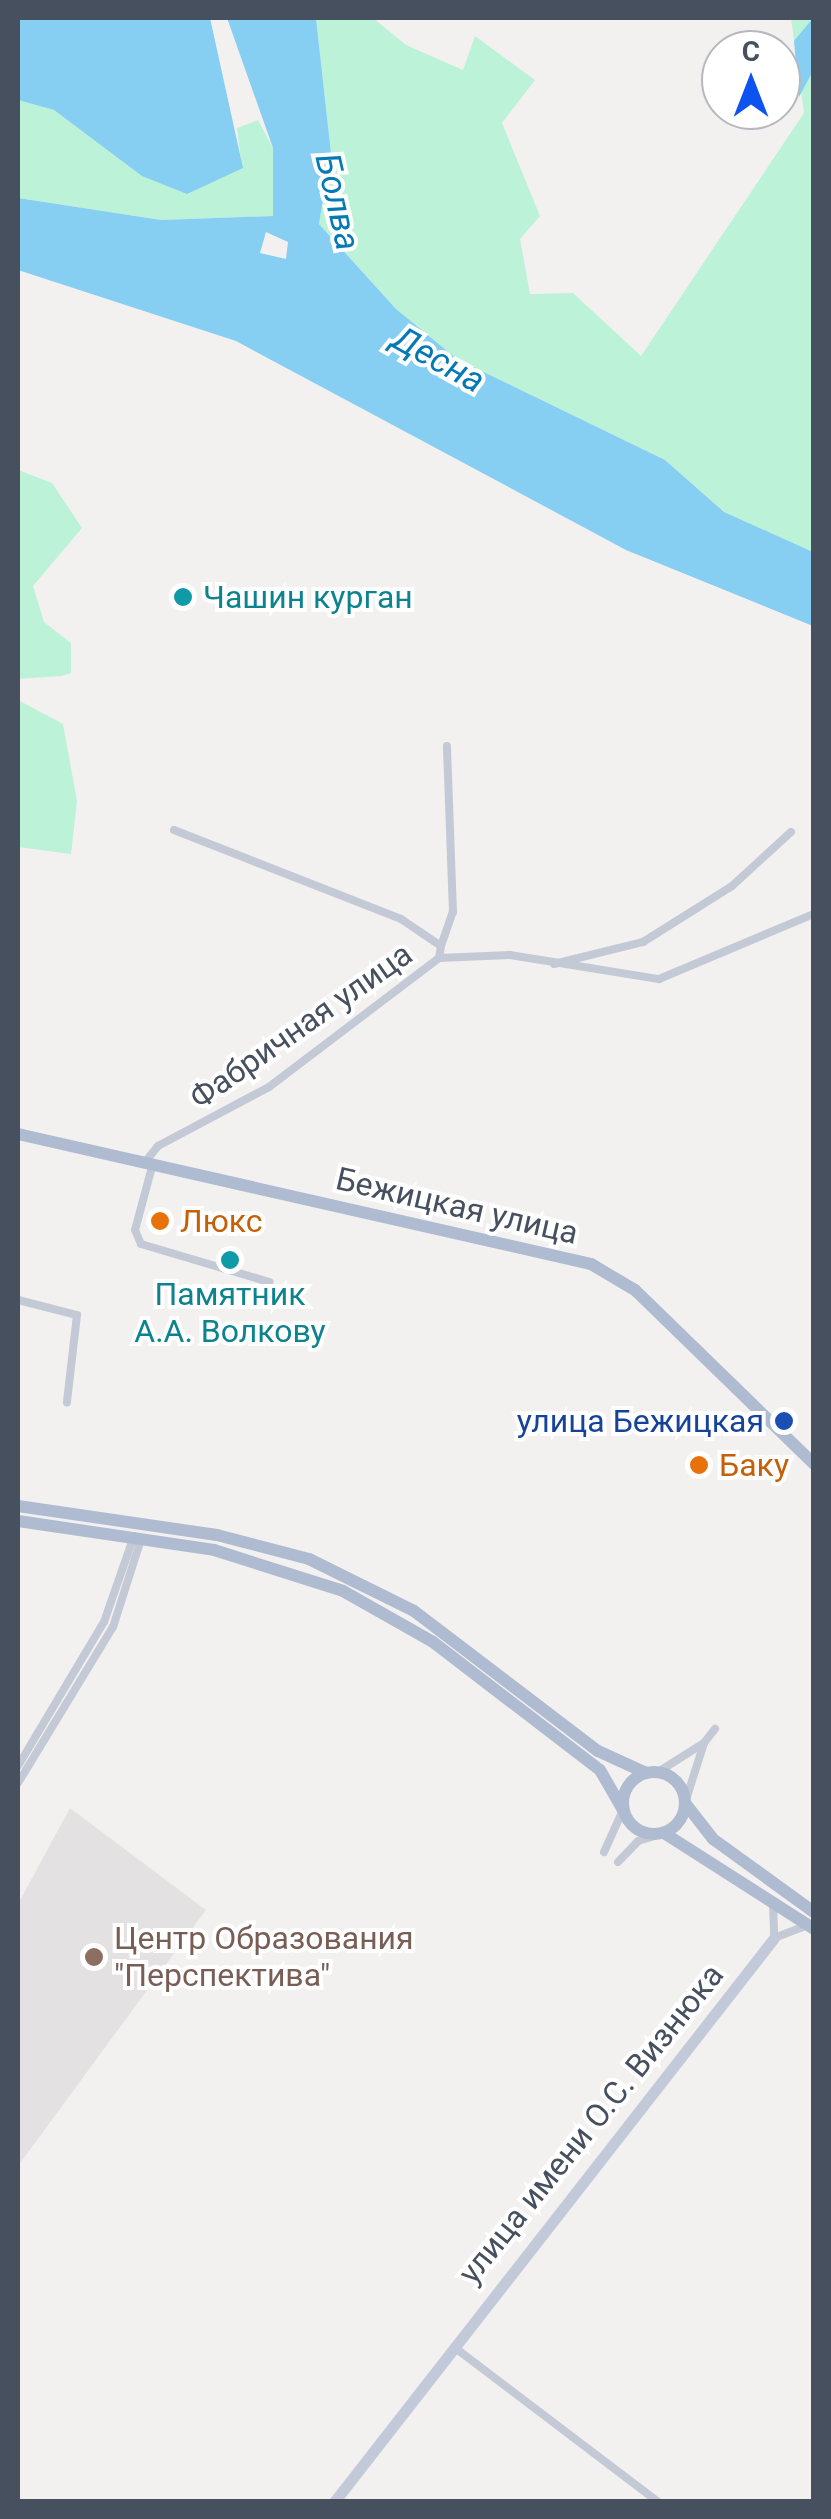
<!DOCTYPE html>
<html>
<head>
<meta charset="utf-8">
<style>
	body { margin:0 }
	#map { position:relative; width:831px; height:2519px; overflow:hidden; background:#f3f0f0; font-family:Roboto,sans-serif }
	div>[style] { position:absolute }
	.education>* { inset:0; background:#e4e1e2 }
	.green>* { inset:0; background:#bcf2d8 }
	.water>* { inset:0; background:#86cef2 }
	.street>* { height:8px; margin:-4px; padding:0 4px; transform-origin:4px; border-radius:4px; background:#c3cad6 }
	.secondary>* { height:11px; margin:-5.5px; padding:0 5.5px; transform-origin:5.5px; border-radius:5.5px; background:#c2cada }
	.primary>* { height:12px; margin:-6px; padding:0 6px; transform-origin:6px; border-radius:6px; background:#aebbd0 }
	.primary>.ring { margin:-6px; padding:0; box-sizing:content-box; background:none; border:12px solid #aebbd0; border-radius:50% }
	.dots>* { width:28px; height:28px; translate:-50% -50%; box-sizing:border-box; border:5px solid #fff; border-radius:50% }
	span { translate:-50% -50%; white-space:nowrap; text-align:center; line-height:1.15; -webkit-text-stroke:8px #fff; paint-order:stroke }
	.culture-label { font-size:32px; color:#0d838f }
	.left { translate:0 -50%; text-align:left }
	.street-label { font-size:32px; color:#47505f }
	.food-label { font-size:32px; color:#c56008 }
	.transit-label { font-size:32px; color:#164399 }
	.right { translate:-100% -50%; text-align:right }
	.education-label { font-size:32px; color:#785e54 }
	.water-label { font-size:35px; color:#0379b6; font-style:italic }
	.frame { position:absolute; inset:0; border:20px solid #47505f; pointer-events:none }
	.north { position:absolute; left:701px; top:30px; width:100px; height:100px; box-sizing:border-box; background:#fff; border:2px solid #b5b9bf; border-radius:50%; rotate:0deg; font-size:28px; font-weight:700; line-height:40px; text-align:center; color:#47505f }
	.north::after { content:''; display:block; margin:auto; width:35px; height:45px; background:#0d53f0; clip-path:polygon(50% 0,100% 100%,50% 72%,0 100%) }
</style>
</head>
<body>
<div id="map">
	<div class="education">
		<div style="clip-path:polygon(70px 1808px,206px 1910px,18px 2166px,18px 1904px)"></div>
	</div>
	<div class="green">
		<div style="clip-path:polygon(316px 18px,373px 18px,406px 45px,463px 70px,475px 36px,535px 80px,502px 123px,540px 216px,520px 239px,530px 294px,573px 293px,641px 356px,804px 113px,791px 18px,813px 18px,813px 552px,724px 512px,665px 460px,457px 359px,396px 309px,319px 224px,331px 153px)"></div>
		<div style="clip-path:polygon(18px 100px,54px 110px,89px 136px,242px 169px,237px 128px,258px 120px,273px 148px,280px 191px,273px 216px,161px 220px,18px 198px)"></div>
		<div style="clip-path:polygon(18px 470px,52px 483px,82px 528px,33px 586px,44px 622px,71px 643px,71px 673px,61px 676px,18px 679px)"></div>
		<div style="clip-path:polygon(18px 700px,63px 724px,77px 801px,71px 854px,18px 847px)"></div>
	</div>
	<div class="water">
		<div style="clip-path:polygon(18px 18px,210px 18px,243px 168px,187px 194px,142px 176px,54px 110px,18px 100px)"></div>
		<div style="clip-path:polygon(evenodd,227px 18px,316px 18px,331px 153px,319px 224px,396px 309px,457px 359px,665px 460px,724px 512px,813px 552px,813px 626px,626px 550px,236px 341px,18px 270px,18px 198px,161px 220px,273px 216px,273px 148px,227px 18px,266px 232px,288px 242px,286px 259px,260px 253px,266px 232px)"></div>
		<div style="clip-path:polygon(813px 18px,813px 71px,799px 97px,794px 41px)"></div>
	</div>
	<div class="street">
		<div style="left:174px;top:830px;width:244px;rotate:21.4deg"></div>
		<div style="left:401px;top:919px;width:48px;rotate:34deg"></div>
		<div style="left:441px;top:946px;width:12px;rotate:99deg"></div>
		<div style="left:441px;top:946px;width:36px;rotate:-71deg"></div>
		<div style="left:453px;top:912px;width:166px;rotate:-92.1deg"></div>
		<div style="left:554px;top:964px;width:92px;rotate:-13.9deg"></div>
		<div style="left:643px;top:942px;width:105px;rotate:-32.2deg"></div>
		<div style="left:732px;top:886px;width:80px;rotate:-42.5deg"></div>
		<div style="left:145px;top:1162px;width:21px;rotate:-51deg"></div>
		<div style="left:158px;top:1146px;width:126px;rotate:-28deg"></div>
		<div style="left:269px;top:1087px;width:213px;rotate:-37.2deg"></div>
		<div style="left:439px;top:958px;width:71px;rotate:-2.4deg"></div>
		<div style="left:510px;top:955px;width:151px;rotate:9.2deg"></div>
		<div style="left:659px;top:979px;width:168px;rotate:-22.8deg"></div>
		<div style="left:153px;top:1163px;width:69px;rotate:105deg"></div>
		<div style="left:135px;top:1230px;width:15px;rotate:67deg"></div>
		<div style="left:141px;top:1244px;width:134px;rotate:16.5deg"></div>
		<div style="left:18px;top:1300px;width:61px;rotate:14.3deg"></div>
		<div style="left:77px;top:1315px;width:88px;rotate:96.6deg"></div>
		<div style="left:704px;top:1743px;width:18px;rotate:-52deg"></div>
		<div style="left:18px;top:1766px;width:168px;rotate:-59.2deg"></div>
		<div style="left:104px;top:1622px;width:91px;rotate:-70.8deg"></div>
		<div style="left:658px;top:1772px;width:54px;rotate:-32.2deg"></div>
		<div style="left:704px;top:1743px;width:63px;rotate:107.6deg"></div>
		<div style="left:18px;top:1783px;width:183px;rotate:-58.7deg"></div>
		<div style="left:113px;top:1627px;width:92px;rotate:-72.3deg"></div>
		<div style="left:604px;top:1852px;width:46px;rotate:-65.7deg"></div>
		<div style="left:618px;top:1862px;width:29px;rotate:-46deg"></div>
		<div style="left:638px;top:1841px;width:27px;rotate:-17deg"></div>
		<div style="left:773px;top:1903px;width:34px;rotate:88deg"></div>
		<div style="left:774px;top:1938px;width:33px;rotate:-21deg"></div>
		<div style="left:454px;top:2347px;width:256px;rotate:37.2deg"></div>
	</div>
	<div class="secondary">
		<div style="left:334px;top:2502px;width:715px;rotate:-52.04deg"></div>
	</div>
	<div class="primary">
		<div style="left:18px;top:1134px;width:588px;rotate:12.78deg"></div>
		<div style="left:591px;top:1264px;width:51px;rotate:30.6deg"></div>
		<div style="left:635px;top:1290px;width:250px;rotate:44.2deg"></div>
		<div style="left:18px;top:1506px;width:201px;rotate:8.3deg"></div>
		<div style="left:217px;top:1535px;width:95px;rotate:14.6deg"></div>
		<div style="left:309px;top:1559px;width:117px;rotate:26.3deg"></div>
		<div style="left:414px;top:1611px;width:231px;rotate:37.3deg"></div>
		<div style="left:598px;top:1751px;width:53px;rotate:24.6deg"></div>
		<div style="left:18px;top:1521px;width:198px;rotate:8.4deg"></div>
		<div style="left:214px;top:1550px;width:135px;rotate:17.6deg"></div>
		<div style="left:343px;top:1591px;width:103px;rotate:29.5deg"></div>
		<div style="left:433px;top:1642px;width:210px;rotate:37.5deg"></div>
		<div style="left:600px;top:1770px;width:46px;rotate:60.1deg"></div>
		<div class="ring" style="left:623px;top:1772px;width:50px;height:50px"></div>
		<div style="left:685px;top:1803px;width:46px;rotate:52.1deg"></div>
		<div style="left:713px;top:1839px;width:125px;rotate:35.9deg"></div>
		<div style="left:664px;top:1833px;width:178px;rotate:32.6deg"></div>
	</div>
	<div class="dots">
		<div style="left:183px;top:597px;background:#0f9aa8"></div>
		<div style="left:160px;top:1221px;background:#e8710a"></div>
		<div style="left:230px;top:1260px;background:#0f9aa8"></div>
		<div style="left:784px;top:1421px;background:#1a4fb4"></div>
		<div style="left:699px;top:1465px;background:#e8710a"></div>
		<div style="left:94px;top:1957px;background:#8d6e63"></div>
	</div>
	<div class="culture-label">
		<span class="left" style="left:203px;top:597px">Чашин курган</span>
		<span style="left:230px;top:1313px">Памятник<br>А.А. Волкову</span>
	</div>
	<div class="street-label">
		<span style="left:301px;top:1026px;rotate:-35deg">Фабричная улица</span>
		<span style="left:457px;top:1206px;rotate:13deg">Бежицкая улица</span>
		<span style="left:591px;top:2124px;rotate:-51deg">улица имени О.С. Визнюка</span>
	</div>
	<div class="food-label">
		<span class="left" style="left:180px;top:1221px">Люкс</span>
		<span class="left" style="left:719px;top:1465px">Баку</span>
	</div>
	<div class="transit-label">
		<span class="right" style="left:764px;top:1421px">улица Бежицкая</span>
	</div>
	<div class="education-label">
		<span class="left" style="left:114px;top:1957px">Центр Образования<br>"Перспектива"</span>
	</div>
	<div class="water-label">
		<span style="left:337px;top:202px;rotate:77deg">Болва</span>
		<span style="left:438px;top:360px;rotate:29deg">Десна</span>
	</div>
	<div class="frame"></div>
	<div class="north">С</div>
</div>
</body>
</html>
